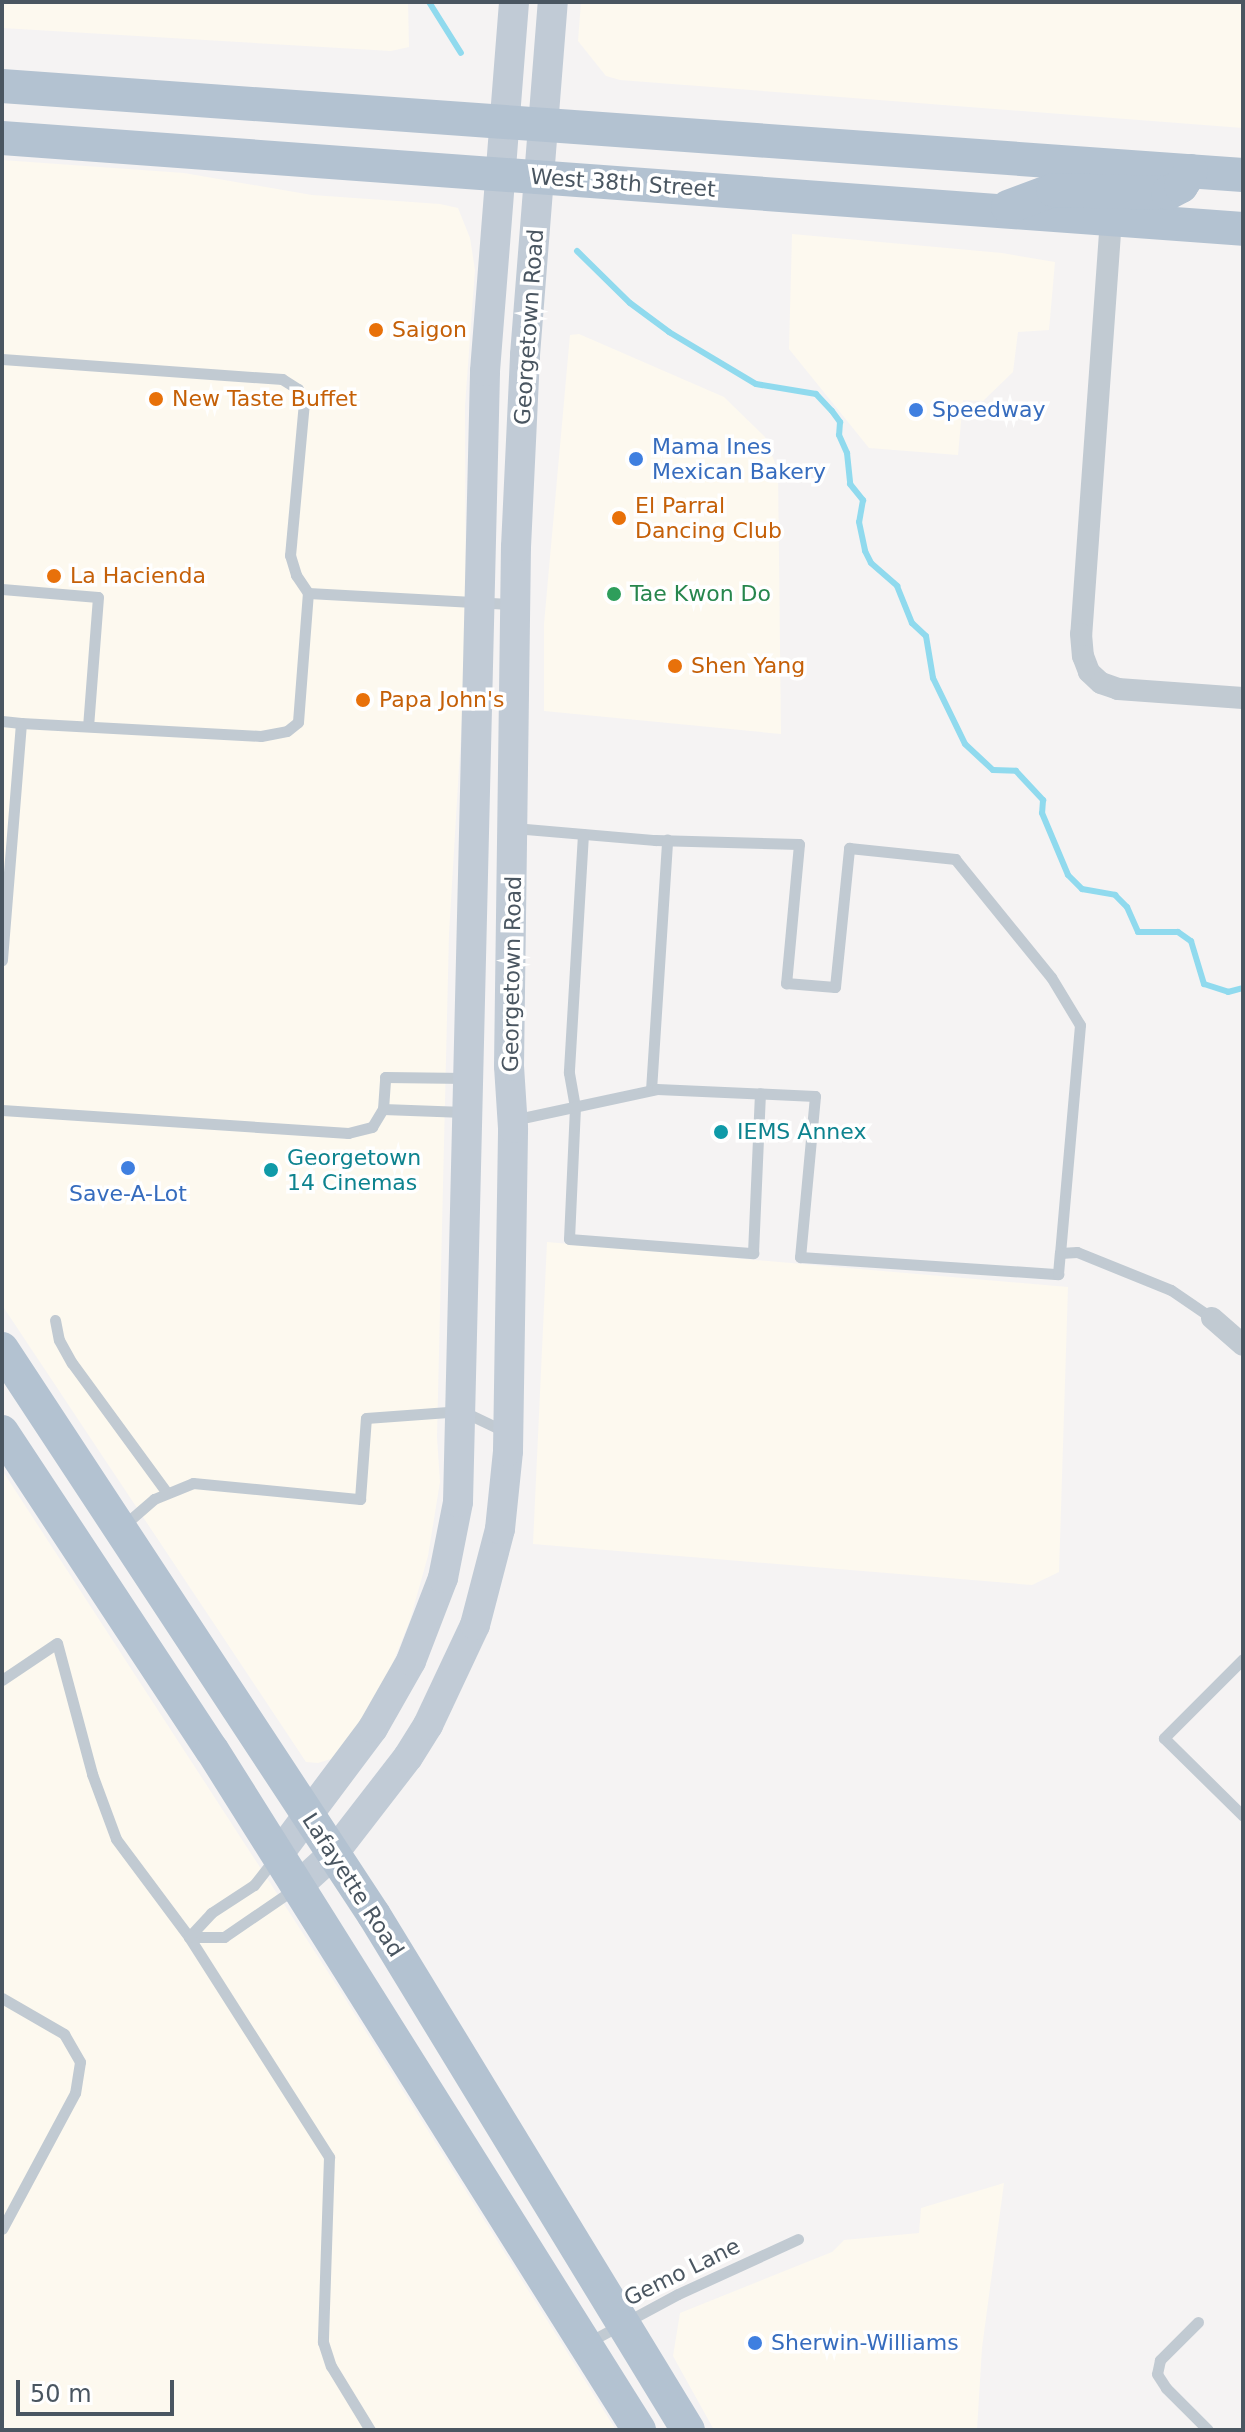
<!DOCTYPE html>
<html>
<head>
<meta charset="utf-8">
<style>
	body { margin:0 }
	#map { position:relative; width:1245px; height:2432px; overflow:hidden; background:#f5f3f3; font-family:"DejaVu Sans",sans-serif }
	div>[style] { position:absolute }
	.commercial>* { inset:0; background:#fdf9ef }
	.stream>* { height:6px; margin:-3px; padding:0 3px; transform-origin:3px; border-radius:3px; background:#90daee }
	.service>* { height:11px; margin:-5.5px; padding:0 5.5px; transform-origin:5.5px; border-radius:5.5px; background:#c1cad2 }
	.minor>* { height:22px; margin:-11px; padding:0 11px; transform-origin:11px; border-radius:11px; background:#c1cad2 }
	.secondary>* { height:30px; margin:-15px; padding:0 15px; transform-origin:15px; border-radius:15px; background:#c1cbd6 }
	.primary>* { height:34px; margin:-17px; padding:0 17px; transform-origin:17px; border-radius:17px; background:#b3c2d1 }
	.dots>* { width:22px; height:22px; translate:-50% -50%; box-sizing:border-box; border:4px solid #fff; border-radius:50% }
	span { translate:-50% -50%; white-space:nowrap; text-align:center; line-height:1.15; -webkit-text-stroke:7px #fff; paint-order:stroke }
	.street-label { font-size:22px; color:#4a5661 }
	.food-label { font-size:22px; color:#c56008 }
	.left { translate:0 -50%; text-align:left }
	.shop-label { font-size:22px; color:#366cbe }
	.leisure-label { font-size:22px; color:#27864d }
	.culture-label { font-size:22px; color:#0d838f }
	.frame { position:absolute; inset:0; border:4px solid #4a5661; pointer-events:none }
	.scale { position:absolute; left:16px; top:2380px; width:158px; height:36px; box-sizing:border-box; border:4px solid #4a5661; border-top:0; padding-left:10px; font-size:24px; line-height:28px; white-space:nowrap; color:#4a5661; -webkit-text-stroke:6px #fff; paint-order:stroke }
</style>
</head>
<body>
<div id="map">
	<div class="commercial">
		<div style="clip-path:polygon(2px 2px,408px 2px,409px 47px,391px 51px,2px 28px)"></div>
		<div style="clip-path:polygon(581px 2px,1243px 2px,1243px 128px,620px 80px,606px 76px,578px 41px)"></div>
		<div style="clip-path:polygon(2px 160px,184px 173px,312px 195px,440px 204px,458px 208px,470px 238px,475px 270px,465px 406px,466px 651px,449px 934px,437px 1437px,440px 1482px,428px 1556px,410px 1620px,390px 1670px,360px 1725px,334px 1758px,318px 1763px,306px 1762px,2px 1305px)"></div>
		<div style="clip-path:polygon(792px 234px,1002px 253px,1055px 262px,1049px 330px,1018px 332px,1013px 372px,983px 401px,963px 400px,958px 455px,869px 448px,789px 349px)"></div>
		<div style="clip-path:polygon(579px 334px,724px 397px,765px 437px,778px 471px,781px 734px,544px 711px,544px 624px,569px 346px,570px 335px)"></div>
		<div style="clip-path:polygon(547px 1242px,1068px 1287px,1059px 1572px,1032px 1585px,533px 1544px)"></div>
		<div style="clip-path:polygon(2px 1470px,339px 1989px,616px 2430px,2px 2430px)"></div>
		<div style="clip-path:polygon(1004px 2183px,982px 2348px,977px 2430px,714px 2430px,673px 2356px,680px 2313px,832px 2252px,844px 2240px,919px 2233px,921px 2208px)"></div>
	</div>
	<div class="stream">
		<div style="left:429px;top:2px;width:60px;rotate:57.9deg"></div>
		<div style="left:577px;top:251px;width:74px;rotate:44.5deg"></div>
		<div style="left:630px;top:303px;width:49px;rotate:36.6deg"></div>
		<div style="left:669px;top:332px;width:101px;rotate:30.9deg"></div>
		<div style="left:756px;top:384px;width:61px;rotate:9.5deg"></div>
		<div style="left:816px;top:394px;width:23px;rotate:47deg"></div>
		<div style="left:832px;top:411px;width:14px;rotate:54deg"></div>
		<div style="left:840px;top:422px;width:13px;rotate:94deg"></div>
		<div style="left:839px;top:435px;width:20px;rotate:66deg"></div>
		<div style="left:847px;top:453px;width:31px;rotate:84deg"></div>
		<div style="left:850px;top:484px;width:21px;rotate:51deg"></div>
		<div style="left:863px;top:500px;width:22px;rotate:100deg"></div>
		<div style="left:859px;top:522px;width:30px;rotate:78deg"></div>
		<div style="left:865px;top:551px;width:13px;rotate:63deg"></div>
		<div style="left:871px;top:563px;width:35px;rotate:41deg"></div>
		<div style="left:897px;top:586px;width:40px;rotate:68deg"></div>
		<div style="left:912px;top:623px;width:19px;rotate:43deg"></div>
		<div style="left:926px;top:636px;width:43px;rotate:80.5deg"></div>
		<div style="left:933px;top:678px;width:73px;rotate:64.1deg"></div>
		<div style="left:965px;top:744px;width:38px;rotate:43deg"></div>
		<div style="left:993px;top:770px;width:23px;rotate:2deg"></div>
		<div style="left:1016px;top:771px;width:40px;rotate:47deg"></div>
		<div style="left:1043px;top:800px;width:13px;rotate:94deg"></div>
		<div style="left:1042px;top:813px;width:67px;rotate:67.2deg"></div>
		<div style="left:1068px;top:875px;width:20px;rotate:45deg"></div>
		<div style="left:1082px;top:889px;width:34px;rotate:10deg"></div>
		<div style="left:1115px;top:895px;width:17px;rotate:45deg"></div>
		<div style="left:1127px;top:907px;width:27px;rotate:66deg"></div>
		<div style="left:1138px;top:932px;width:40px"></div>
		<div style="left:1178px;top:932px;width:16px;rotate:35deg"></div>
		<div style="left:1191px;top:941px;width:45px;rotate:73.2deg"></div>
		<div style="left:1204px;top:984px;width:25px;rotate:18deg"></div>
		<div style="left:1228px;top:992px;width:16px;rotate:-15deg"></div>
	</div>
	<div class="service">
		<div style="left:2px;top:359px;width:281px;rotate:4.1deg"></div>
		<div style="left:282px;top:379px;width:19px;rotate:32deg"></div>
		<div style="left:298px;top:389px;width:14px;rotate:65deg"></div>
		<div style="left:304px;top:402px;width:154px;rotate:95.2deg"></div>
		<div style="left:290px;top:555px;width:21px;rotate:73deg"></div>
		<div style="left:296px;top:575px;width:22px;rotate:56deg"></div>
		<div style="left:2px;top:589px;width:96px;rotate:4.8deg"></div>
		<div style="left:98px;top:597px;width:129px;rotate:94.4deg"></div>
		<div style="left:2px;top:721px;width:19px;rotate:6deg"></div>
		<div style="left:21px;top:723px;width:238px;rotate:94.6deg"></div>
		<div style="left:21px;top:723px;width:240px;rotate:3.1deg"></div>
		<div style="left:261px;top:736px;width:26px;rotate:-11deg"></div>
		<div style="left:287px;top:731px;width:14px;rotate:-39deg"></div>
		<div style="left:298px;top:722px;width:129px;rotate:-85.6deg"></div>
		<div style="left:308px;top:593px;width:204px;rotate:3.1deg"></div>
		<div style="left:514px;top:828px;width:142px;rotate:4.9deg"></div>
		<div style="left:655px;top:840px;width:144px;rotate:1.6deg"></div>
		<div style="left:799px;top:844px;width:140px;rotate:95.3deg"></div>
		<div style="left:786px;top:983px;width:49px;rotate:4.7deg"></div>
		<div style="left:835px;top:987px;width:140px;rotate:-84.2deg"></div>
		<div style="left:849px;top:848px;width:107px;rotate:5.9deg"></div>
		<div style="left:955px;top:859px;width:152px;rotate:50.9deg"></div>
		<div style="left:1051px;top:977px;width:56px;rotate:58.9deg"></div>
		<div style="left:1080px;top:1025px;width:229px;rotate:95deg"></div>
		<div style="left:1060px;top:1253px;width:17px;rotate:-3deg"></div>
		<div style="left:1077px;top:1252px;width:101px;rotate:22deg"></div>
		<div style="left:1171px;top:1290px;width:50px;rotate:34.3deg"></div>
		<div style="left:583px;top:834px;width:239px;rotate:93.4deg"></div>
		<div style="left:569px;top:1073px;width:35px;rotate:80deg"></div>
		<div style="left:575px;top:1107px;width:132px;rotate:92.6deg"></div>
		<div style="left:569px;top:1239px;width:185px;rotate:4.4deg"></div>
		<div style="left:753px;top:1253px;width:160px;rotate:-87.5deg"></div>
		<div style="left:651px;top:1090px;width:251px;rotate:-86.3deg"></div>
		<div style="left:2px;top:1110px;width:347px;rotate:3.8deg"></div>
		<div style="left:348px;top:1133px;width:25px;rotate:-14deg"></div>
		<div style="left:372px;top:1127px;width:21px;rotate:-59deg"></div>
		<div style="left:464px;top:1112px;width:81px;rotate:-177.9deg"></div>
		<div style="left:383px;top:1109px;width:32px;rotate:-86deg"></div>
		<div style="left:385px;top:1077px;width:81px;rotate:0.7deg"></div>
		<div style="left:513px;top:1120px;width:147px;rotate:-12.1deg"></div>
		<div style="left:657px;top:1089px;width:158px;rotate:2.5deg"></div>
		<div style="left:815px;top:1096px;width:162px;rotate:95.3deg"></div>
		<div style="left:800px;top:1257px;width:259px;rotate:3.8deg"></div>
		<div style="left:1058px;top:1274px;width:21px;rotate:-85deg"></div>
		<div style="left:55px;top:1320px;width:20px;rotate:79deg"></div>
		<div style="left:59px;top:1340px;width:26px;rotate:61deg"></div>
		<div style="left:72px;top:1363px;width:161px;rotate:53.8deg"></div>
		<div style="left:123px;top:1526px;width:41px;rotate:-41.1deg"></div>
		<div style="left:154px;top:1499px;width:42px;rotate:-22.3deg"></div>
		<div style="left:193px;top:1483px;width:168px;rotate:5.5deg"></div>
		<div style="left:360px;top:1499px;width:81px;rotate:-85.8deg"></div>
		<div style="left:366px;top:1418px;width:96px;rotate:-4.2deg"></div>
		<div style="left:462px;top:1411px;width:47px;rotate:25.5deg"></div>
		<div style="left:1243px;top:1659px;width:112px;rotate:135deg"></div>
		<div style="left:1164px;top:1738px;width:111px;rotate:44.6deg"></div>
		<div style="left:2px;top:1680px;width:66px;rotate:-33.9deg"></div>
		<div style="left:57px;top:1643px;width:136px;rotate:75deg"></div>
		<div style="left:92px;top:1774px;width:69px;rotate:69.7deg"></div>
		<div style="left:116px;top:1839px;width:122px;rotate:53.3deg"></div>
		<div style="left:189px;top:1937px;width:261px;rotate:57.5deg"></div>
		<div style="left:329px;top:2157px;width:185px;rotate:91.9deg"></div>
		<div style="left:323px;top:2342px;width:25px;rotate:72deg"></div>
		<div style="left:331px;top:2366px;width:75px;rotate:58.6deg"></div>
		<div style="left:189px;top:1937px;width:35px"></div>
		<div style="left:224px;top:1937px;width:85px;rotate:-34.4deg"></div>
		<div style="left:189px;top:1937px;width:33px;rotate:-47deg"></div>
		<div style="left:211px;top:1913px;width:51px;rotate:-33.1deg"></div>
		<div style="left:254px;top:1885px;width:36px;rotate:-52deg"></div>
		<div style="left:2px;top:1998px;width:72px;rotate:30.1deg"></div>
		<div style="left:64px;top:2034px;width:32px;rotate:60deg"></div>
		<div style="left:80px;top:2062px;width:31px;rotate:99deg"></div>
		<div style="left:75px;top:2093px;width:154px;rotate:118.2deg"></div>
		<div style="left:1198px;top:2322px;width:54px;rotate:135deg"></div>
		<div style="left:1160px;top:2360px;width:14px;rotate:102deg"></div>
		<div style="left:1157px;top:2374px;width:17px;rotate:57deg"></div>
		<div style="left:1166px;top:2388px;width:59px;rotate:45deg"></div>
		<div style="left:587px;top:2343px;width:103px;rotate:-28.3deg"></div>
		<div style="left:678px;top:2294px;width:132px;rotate:-24.6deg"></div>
	</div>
	<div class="minor">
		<div style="left:1111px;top:219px;width:416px;rotate:94.1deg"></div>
		<div style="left:1081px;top:634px;width:22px;rotate:85deg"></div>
		<div style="left:1083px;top:656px;width:17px;rotate:69deg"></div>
		<div style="left:1089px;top:672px;width:16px;rotate:43deg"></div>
		<div style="left:1101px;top:683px;width:18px;rotate:19deg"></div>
		<div style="left:1118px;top:689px;width:125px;rotate:4.1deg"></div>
		<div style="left:1212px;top:1318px;width:41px;rotate:41.1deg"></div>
	</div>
	<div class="secondary">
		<div style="left:278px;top:1855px;width:159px;rotate:-53.2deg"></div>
		<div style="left:373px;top:1728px;width:77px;rotate:-60.4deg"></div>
		<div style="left:411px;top:1661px;width:89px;rotate:-68.9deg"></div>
		<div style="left:443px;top:1578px;width:77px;rotate:-78.8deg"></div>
		<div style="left:458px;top:1502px;width:1131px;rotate:-88.63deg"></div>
		<div style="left:485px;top:371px;width:370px;rotate:-85.5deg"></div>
		<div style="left:298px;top:1886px;width:47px;rotate:-42.4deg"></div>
		<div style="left:333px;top:1854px;width:123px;rotate:-52.3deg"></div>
		<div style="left:408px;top:1757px;width:38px;rotate:-58deg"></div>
		<div style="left:428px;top:1725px;width:110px;rotate:-64.8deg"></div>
		<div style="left:475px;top:1625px;width:99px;rotate:-75.4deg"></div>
		<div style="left:500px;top:1529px;width:78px;rotate:-84.1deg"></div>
		<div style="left:508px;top:1451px;width:323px;rotate:-89.1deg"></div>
		<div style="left:513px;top:1128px;width:62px;rotate:-93.7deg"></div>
		<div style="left:509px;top:1066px;width:519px;rotate:-89.23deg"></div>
		<div style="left:516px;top:547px;width:192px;rotate:-87.3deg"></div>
		<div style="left:525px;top:355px;width:354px;rotate:-85.5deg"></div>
	</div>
	<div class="primary">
		<div style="left:2px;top:86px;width:1244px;rotate:4.1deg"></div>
		<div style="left:2px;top:138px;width:1244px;rotate:4.19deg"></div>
		<div style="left:1008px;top:207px;width:48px;rotate:-20.7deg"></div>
		<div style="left:1053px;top:190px;width:115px;rotate:1.5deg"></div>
		<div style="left:1168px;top:193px;width:15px;rotate:-28deg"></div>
		<div style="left:1181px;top:186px;width:18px;rotate:-56deg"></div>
		<div style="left:2px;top:1349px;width:677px;rotate:56.69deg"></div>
		<div style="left:374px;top:1915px;width:603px;rotate:58.63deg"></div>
		<div style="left:2px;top:1432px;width:381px;rotate:56.6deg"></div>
		<div style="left:212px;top:1750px;width:803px;rotate:57.87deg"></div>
	</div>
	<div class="dots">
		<div style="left:376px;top:330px;background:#e8710a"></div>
		<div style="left:156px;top:399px;background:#e8710a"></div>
		<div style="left:916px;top:410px;background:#3f7fe0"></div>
		<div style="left:636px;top:459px;background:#3f7fe0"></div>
		<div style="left:619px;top:518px;background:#e8710a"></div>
		<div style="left:54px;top:576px;background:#e8710a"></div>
		<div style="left:614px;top:594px;background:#2e9e5b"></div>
		<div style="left:675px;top:666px;background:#e8710a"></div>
		<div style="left:363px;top:700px;background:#e8710a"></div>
		<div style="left:721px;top:1132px;background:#0f9aa8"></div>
		<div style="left:128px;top:1168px;background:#3f7fe0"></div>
		<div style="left:271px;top:1170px;background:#0f9aa8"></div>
		<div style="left:755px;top:2343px;background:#3f7fe0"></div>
	</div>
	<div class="street-label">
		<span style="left:623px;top:183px;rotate:4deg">West 38th Street</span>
		<span style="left:529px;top:327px;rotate:-86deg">Georgetown Road</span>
		<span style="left:512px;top:974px;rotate:-89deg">Georgetown Road</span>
		<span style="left:353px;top:1885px;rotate:57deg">Lafayette Road</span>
		<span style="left:682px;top:2272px;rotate:-26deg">Gemo Lane</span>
	</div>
	<div class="food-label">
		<span class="left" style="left:392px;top:330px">Saigon</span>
		<span class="left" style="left:172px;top:399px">New Taste Buffet</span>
		<span class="left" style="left:635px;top:518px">El Parral<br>Dancing Club</span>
		<span class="left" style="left:70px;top:576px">La Hacienda</span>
		<span class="left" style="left:691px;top:666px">Shen Yang</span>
		<span class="left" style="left:379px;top:700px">Papa John's</span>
	</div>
	<div class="shop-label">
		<span class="left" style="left:932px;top:410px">Speedway</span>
		<span class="left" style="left:652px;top:459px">Mama Ines<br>Mexican Bakery</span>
		<span style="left:128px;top:1194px">Save-A-Lot</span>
		<span class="left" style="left:771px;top:2343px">Sherwin-Williams</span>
	</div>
	<div class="leisure-label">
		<span class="left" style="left:630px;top:594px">Tae Kwon Do</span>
	</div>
	<div class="culture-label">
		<span class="left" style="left:737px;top:1132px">IEMS Annex</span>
		<span class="left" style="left:287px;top:1170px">Georgetown<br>14 Cinemas</span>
	</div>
	<div class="frame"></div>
	<div class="scale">50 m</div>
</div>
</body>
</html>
